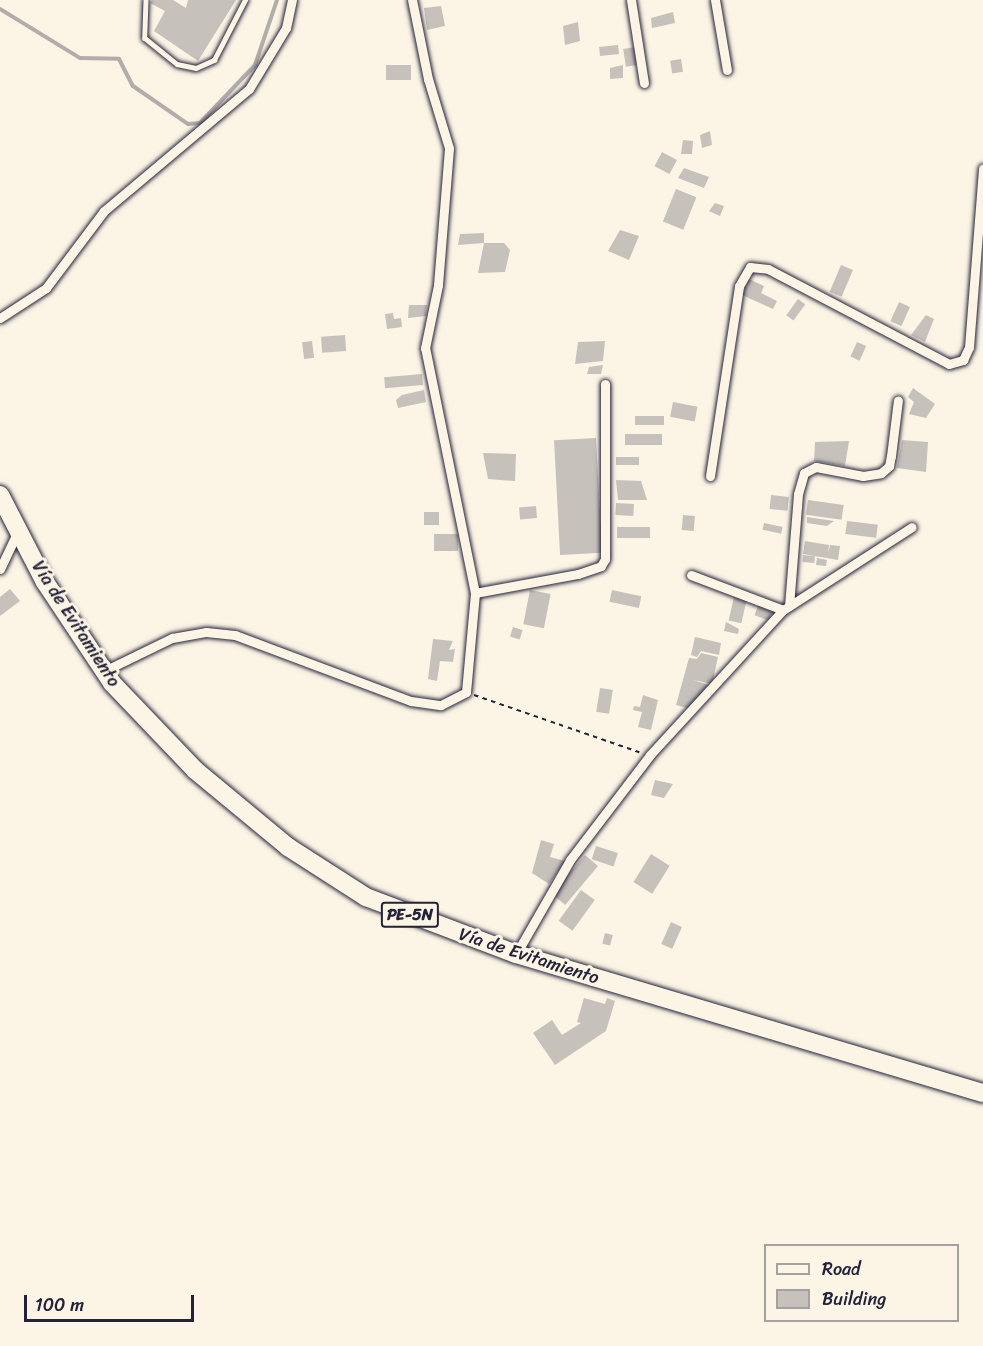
<!DOCTYPE html>
<html>
<head>
<meta charset="utf-8">
<style>
	body { margin:0 }
	#map { position:relative; width:983px; height:1346px; overflow:hidden; background:#fcf5e5; font-family:Sriracha,sans-serif }
	div>[style] { position:absolute }
	.stream>* { height:4px; margin:-2px; padding:0 2px; transform-origin:2px; border-radius:2px; background:#b2adab }
	.building>* { inset:0; background:#c6c1bb; transform-origin:0 0 }
	.path>* { height:2px; margin-top:-1px; transform-origin:0; background:repeating-linear-gradient(90deg,#22223b 0 4.5px,transparent 0 9px) }
	.roads { filter:drop-shadow(0 0 2px #22223b) drop-shadow(0 0 2px #22223b) }
	.lane>* { height:4.5px; margin:-2.25px; padding:0 2.25px; transform-origin:2.25px; border-radius:2.25px; background:#fcf5e5 }
	.street>* { height:9px; margin:-4.5px; padding:0 4.5px; transform-origin:4.5px; border-radius:4.5px; background:#fcf5e5 }
	.highway>* { height:18px; margin:-9px; padding:0 9px; transform-origin:9px; border-radius:9px; background:#fcf5e5 }
	span { translate:-50% -50%; white-space:nowrap; text-align:center; line-height:1.15; -webkit-text-stroke:6px #fcf5e5; paint-order:stroke }
	.shield-label span { padding:2px 4px; background:#fcf5e5; border:2px solid; border-radius:4px; -webkit-text-stroke-width:0 }
	.shield-label { font-size:16px; color:#22223b; font-weight:700 }
	.street-label { font-size:18px; color:#22223b }
	.legend { position:absolute; left:764px; top:1244px; width:195px; height:78px; box-sizing:border-box; background:#fcf5e5; border:2px solid #a5a1a1; margin:0; padding:8px 10px; list-style:none; font-size:18px; color:#22223b }
	.legend li { display:flex; align-items:center; gap:12px; height:30px }
	.legend b { width:30px; border:2px solid #a5a1a1 }
	.scale { position:absolute; left:24px; top:1295px; width:170px; height:27px; box-sizing:border-box; border:3px solid #22223b; border-top:0; padding-left:8px; font-size:18px; line-height:21px; white-space:nowrap; color:#22223b; -webkit-text-stroke:4px #fcf5e5; paint-order:stroke }
</style>
</head>
<body>
<div id="map">
	<div class="stream">
		<div style="left:0;top:9px;width:94px;rotate:31.5deg"></div>
		<div style="left:80px;top:58px;width:39px;rotate:1deg"></div>
		<div style="left:119px;top:59px;width:30px;rotate:63deg"></div>
		<div style="left:133px;top:86px;width:67px;rotate:34.6deg"></div>
		<div style="left:188px;top:124px;width:12px;rotate:-5deg"></div>
		<div style="left:200px;top:123px;width:80px;rotate:-46.5deg"></div>
		<div style="left:255px;top:65px;width:69px;rotate:-71.3deg"></div>
	</div>
	<div class="building">
		<div style="clip-path:polygon(152px 0,173px 0,186px 8px,188px 0,236px 0,198px 61px,154px 31px,165px 11px,150px 3px)"></div>
		<div style="clip-path:polygon(441px 6px,445px 26px,427px 30px,424px 8px)"></div>
		<div style="clip-path:polygon(673px 12px,675px 23px,652px 28px,651px 18px)"></div>
		<div style="clip-path:polygon(578px 22px,580px 41px,565px 45px,563px 26px)"></div>
		<div style="left:618px;top:45px;width:9px;height:19px;rotate:84deg"></div>
		<div style="left:635px;top:47px;width:18px;height:12px;rotate:81deg"></div>
		<div style="left:681px;top:59px;width:13px;height:11px;rotate:81deg"></div>
		<div style="left:411px;top:65px;width:15px;height:25px;rotate:90deg"></div>
		<div style="clip-path:polygon(623px 65px,623px 78px,610px 79px,610px 68px)"></div>
		<div style="clip-path:polygon(710px 131px,712px 145px,702px 148px,700px 135px)"></div>
		<div style="clip-path:polygon(683px 140px,693px 141px,692px 154px,681px 154px)"></div>
		<div style="left:662px;top:152px;width:17px;height:16px;rotate:28deg"></div>
		<div style="clip-path:polygon(684px 168px,709px 177px,704px 188px,678px 178px)"></div>
		<div style="left:676px;top:189px;width:22px;height:35px;rotate:22deg"></div>
		<div style="clip-path:polygon(715px 203px,724px 206px,720px 216px,709px 211px)"></div>
		<div style="clip-path:polygon(620px 230px,639px 236px,629px 260px,608px 251px)"></div>
		<div style="clip-path:polygon(484px 233px,484px 243px,458px 245px,460px 234px)"></div>
		<div style="clip-path:polygon(484px 243px,504px 243px,510px 250px,505px 272px,478px 273px)"></div>
		<div style="left:841px;top:265px;width:13px;height:29px;rotate:23deg"></div>
		<div style="clip-path:polygon(749px 279px,764px 286px,761px 293px,777px 301px,773px 309px,742px 295px)"></div>
		<div style="left:798px;top:299px;width:9px;height:20px;rotate:36deg"></div>
		<div style="left:899px;top:302px;width:12px;height:21px;rotate:24deg"></div>
		<div style="clip-path:polygon(409px 305px,427px 305px,426px 316px,408px 318px)"></div>
		<div style="clip-path:polygon(393px 313px,394px 319px,401px 318px,402px 327px,387px 329px,385px 314px)"></div>
		<div style="clip-path:polygon(926px 315px,934px 319px,925px 342px,911px 335px)"></div>
		<div style="left:345px;top:335px;width:16px;height:24px;rotate:86deg"></div>
		<div style="left:312px;top:341px;width:17px;height:10px;rotate:83deg"></div>
		<div style="clip-path:polygon(605px 341px,603px 361px,575px 364px,578px 342px)"></div>
		<div style="left:857px;top:342px;width:10px;height:16px;rotate:24deg"></div>
		<div style="clip-path:polygon(603px 365px,601px 374px,587px 374px,589px 367px)"></div>
		<div style="left:422px;top:374px;width:11px;height:38px;rotate:85deg"></div>
		<div style="clip-path:polygon(913px 388px,935px 404px,926px 418px,909px 414px,914px 402px,908px 397px)"></div>
		<div style="clip-path:polygon(424px 390px,426px 402px,398px 408px,396px 400px,402px 395px)"></div>
		<div style="left:673px;top:402px;width:25px;height:15px;rotate:11deg"></div>
		<div style="left:635px;top:416px;width:29px;height:9px"></div>
		<div style="left:625px;top:434px;width:37px;height:11px"></div>
		<div style="left:596px;top:438px;width:115px;height:42px;rotate:87deg"></div>
		<div style="clip-path:polygon(902px 440px,928px 442px,926px 472px,897px 468px)"></div>
		<div style="clip-path:polygon(849px 441px,845px 466px,814px 461px,815px 442px)"></div>
		<div style="clip-path:polygon(483px 453px,516px 454px,515px 481px,488px 479px)"></div>
		<div style="left:616px;top:457px;width:23px;height:8px"></div>
		<div style="clip-path:polygon(616px 480px,641px 481px,647px 500px,618px 500px)"></div>
		<div style="left:771px;top:495px;width:18px;height:14px;rotate:6deg"></div>
		<div style="left:808px;top:500px;width:36px;height:15px;rotate:8deg"></div>
		<div style="left:616px;top:503px;width:18px;height:12px;rotate:3deg"></div>
		<div style="left:536px;top:506px;width:12px;height:17px;rotate:85deg"></div>
		<div style="left:424px;top:512px;width:15px;height:13px"></div>
		<div style="left:683px;top:515px;width:12px;height:15px;rotate:5deg"></div>
		<div style="clip-path:polygon(807px 517px,834px 521px,827px 526px,807px 523px)"></div>
		<div style="left:847px;top:521px;width:31px;height:13px;rotate:7deg"></div>
		<div style="left:764px;top:523px;width:19px;height:7px;rotate:12deg"></div>
		<div style="left:650px;top:527px;width:11px;height:33px;rotate:90deg"></div>
		<div style="left:434px;top:534px;width:24px;height:17px"></div>
		<div style="clip-path:polygon(805px 541px,829px 545px,828px 554px,830px 545px,840px 546px,838px 560px,803px 554px)"></div>
		<div style="left:803px;top:555px;width:12px;height:7px;rotate:5deg"></div>
		<div style="clip-path:polygon(817px 558px,827px 560px,826px 566px,816px 565px)"></div>
		<div style="clip-path:polygon(10px 589px,20px 601px,0 616px,0 597px)"></div>
		<div style="left:530px;top:590px;width:21px;height:35px;rotate:11deg"></div>
		<div style="left:612px;top:590px;width:30px;height:12px;rotate:12deg"></div>
		<div style="left:734px;top:597px;width:13px;height:24px;rotate:13deg"></div>
		<div style="left:759px;top:603px;width:15px;height:13px;rotate:20deg"></div>
		<div style="clip-path:polygon(726px 622px,739px 629px,738px 634px,724px 631px)"></div>
		<div style="left:513px;top:627px;width:10px;height:10px;rotate:17deg"></div>
		<div style="clip-path:polygon(695px 637px,721px 643px,719px 655px,701px 651px,697px 657px,691px 655px)"></div>
		<div style="clip-path:polygon(433px 639px,453px 641px,449px 650px,455px 649px,453px 662px,440px 661px,437px 681px,428px 679px)"></div>
		<div style="clip-path:polygon(701px 653px,718px 657px,712px 684px,693px 680px,712px 686px,691px 709px,676px 705px,689px 658px,697px 659px)"></div>
		<div style="left:600px;top:688px;width:13px;height:24px;rotate:9deg"></div>
		<div style="clip-path:polygon(643px 695px,658px 700px,651px 730px,638px 727px,642px 712px,633px 710px,634px 706px,640px 707px)"></div>
		<div style="clip-path:polygon(655px 780px,673px 784px,664px 798px,651px 795px)"></div>
		<div style="clip-path:polygon(541px 840px,554px 844px,550px 857px,565px 861px,549px 884px,532px 873px)"></div>
		<div style="left:596px;top:846px;width:23px;height:14px;rotate:18deg"></div>
		<div style="left:651px;top:854px;width:22px;height:33px;rotate:32deg"></div>
		<div style="left:585px;top:855px;width:17px;height:51px;rotate:40deg"></div>
		<div style="left:581px;top:890px;width:17px;height:38px;rotate:36deg"></div>
		<div style="left:671px;top:922px;width:12px;height:24px;rotate:24deg"></div>
		<div style="left:605px;top:933px;width:8px;height:11px;rotate:14deg"></div>
		<div style="clip-path:polygon(584px 998px,605px 1004px,607px 998px,615px 1001px,606px 1031px,555px 1065px,533px 1033px,552px 1020px,562px 1035px,581px 1023px,577px 1022px)"></div>
	</div>
	<div class="path">
		<div style="left:474px;top:695px;width:175px;rotate:19.1deg"></div>
	</div>
	<div class="roads">
		<div class="lane">
			<div style="left:146px;top:0;width:38px;rotate:92deg"></div>
			<div style="left:145px;top:38px;width:41px;rotate:39.1deg"></div>
			<div style="left:177px;top:64px;width:19px;rotate:12deg"></div>
			<div style="left:196px;top:68px;width:20px;rotate:-24deg"></div>
			<div style="left:214px;top:60px;width:68px;rotate:-62.7deg"></div>
		</div>
		<div class="street">
			<div style="left:631px;top:0;width:84px;rotate:81.1deg"></div>
			<div style="left:715px;top:0;width:71px;rotate:80.3deg"></div>
			<div style="left:0;top:318px;width:55px;rotate:-33.1deg"></div>
			<div style="left:46px;top:288px;width:96px;rotate:-53deg"></div>
			<div style="left:104px;top:211px;width:189px;rotate:-40.1deg"></div>
			<div style="left:249px;top:89px;width:71px;rotate:-58.8deg"></div>
			<div style="left:286px;top:28px;width:29px;rotate:-78deg"></div>
			<div style="left:710px;top:476px;width:192px;rotate:-81.3deg"></div>
			<div style="left:739px;top:286px;width:22px;rotate:-60deg"></div>
			<div style="left:750px;top:267px;width:18px;rotate:6deg"></div>
			<div style="left:768px;top:269px;width:204px;rotate:27.7deg"></div>
			<div style="left:949px;top:364px;width:15px;rotate:-16deg"></div>
			<div style="left:963px;top:360px;width:14px;rotate:-65deg"></div>
			<div style="left:969px;top:347px;width:179px;rotate:-85.5deg"></div>
			<div style="left:0;top:569px;width:42px;rotate:-64.7deg"></div>
			<div style="left:691px;top:575px;width:98px;rotate:20.8deg"></div>
			<div style="left:475px;top:593px;width:105px;rotate:-10.5deg"></div>
			<div style="left:578px;top:574px;width:24px;rotate:-19deg"></div>
			<div style="left:601px;top:566px;width:8px;rotate:-60deg"></div>
			<div style="left:605px;top:559px;width:175px;rotate:-90deg"></div>
			<div style="left:789px;top:606px;width:112px;rotate:-85.4deg"></div>
			<div style="left:798px;top:494px;width:22px;rotate:-74deg"></div>
			<div style="left:804px;top:473px;width:13px;rotate:-27deg"></div>
			<div style="left:816px;top:467px;width:48px;rotate:10.8deg"></div>
			<div style="left:863px;top:476px;width:18px;rotate:-9deg"></div>
			<div style="left:881px;top:473px;width:11px;rotate:-41deg"></div>
			<div style="left:889px;top:466px;width:10px;rotate:-79deg"></div>
			<div style="left:891px;top:456px;width:56px;rotate:-82.9deg"></div>
			<div style="left:104px;top:671px;width:76px;rotate:-25.9deg"></div>
			<div style="left:172px;top:638px;width:35px;rotate:-10deg"></div>
			<div style="left:206px;top:632px;width:29px;rotate:6deg"></div>
			<div style="left:235px;top:635px;width:188px;rotate:20.6deg"></div>
			<div style="left:411px;top:701px;width:30px;rotate:8deg"></div>
			<div style="left:441px;top:705px;width:28px;rotate:-27deg"></div>
			<div style="left:466px;top:692px;width:99px;rotate:-84.8deg"></div>
			<div style="left:475px;top:593px;width:250px;rotate:-101.5deg"></div>
			<div style="left:425px;top:348px;width:64px;rotate:-78.3deg"></div>
			<div style="left:438px;top:285px;width:137px;rotate:-85.4deg"></div>
			<div style="left:449px;top:148px;width:72px;rotate:-106.9deg"></div>
			<div style="left:428px;top:79px;width:81px;rotate:-101.4deg"></div>
			<div style="left:516px;top:954px;width:108px;rotate:-60.1deg"></div>
			<div style="left:570px;top:860px;width:132px;rotate:-52.7deg"></div>
			<div style="left:650px;top:755px;width:197px;rotate:-47.5deg"></div>
			<div style="left:783px;top:610px;width:153px;rotate:-32.8deg"></div>
		</div>
		<div class="highway">
			<div style="left:0;top:495px;width:98px;rotate:62.7deg"></div>
			<div style="left:45px;top:582px;width:121px;rotate:56.4deg"></div>
			<div style="left:112px;top:683px;width:120px;rotate:46.3deg"></div>
			<div style="left:195px;top:770px;width:121px;rotate:39.6deg"></div>
			<div style="left:288px;top:847px;width:93px;rotate:32.7deg"></div>
			<div style="left:366px;top:897px;width:160px;rotate:20.8deg"></div>
			<div style="left:516px;top:954px;width:487px;rotate:16.6deg"></div>
		</div>
	</div>
	<div class="shield-label">
		<span style="left:410px;top:915px">PE-5N</span>
	</div>
	<div class="street-label">
		<span style="left:76px;top:624px;rotate:57deg">Vía de Evitamiento</span>
		<span style="left:529px;top:956px;rotate:18deg">Vía de Evitamiento</span>
	</div>
	<ul class="legend">
	<li><b style="height:8px;background:#fcf5e5"></b>Road</li>
	<li><b style="height:16px;background:#c6c1bb"></b>Building</li>
	</ul>
	<div class="scale">100 m</div>
</div>
</body>
</html>
